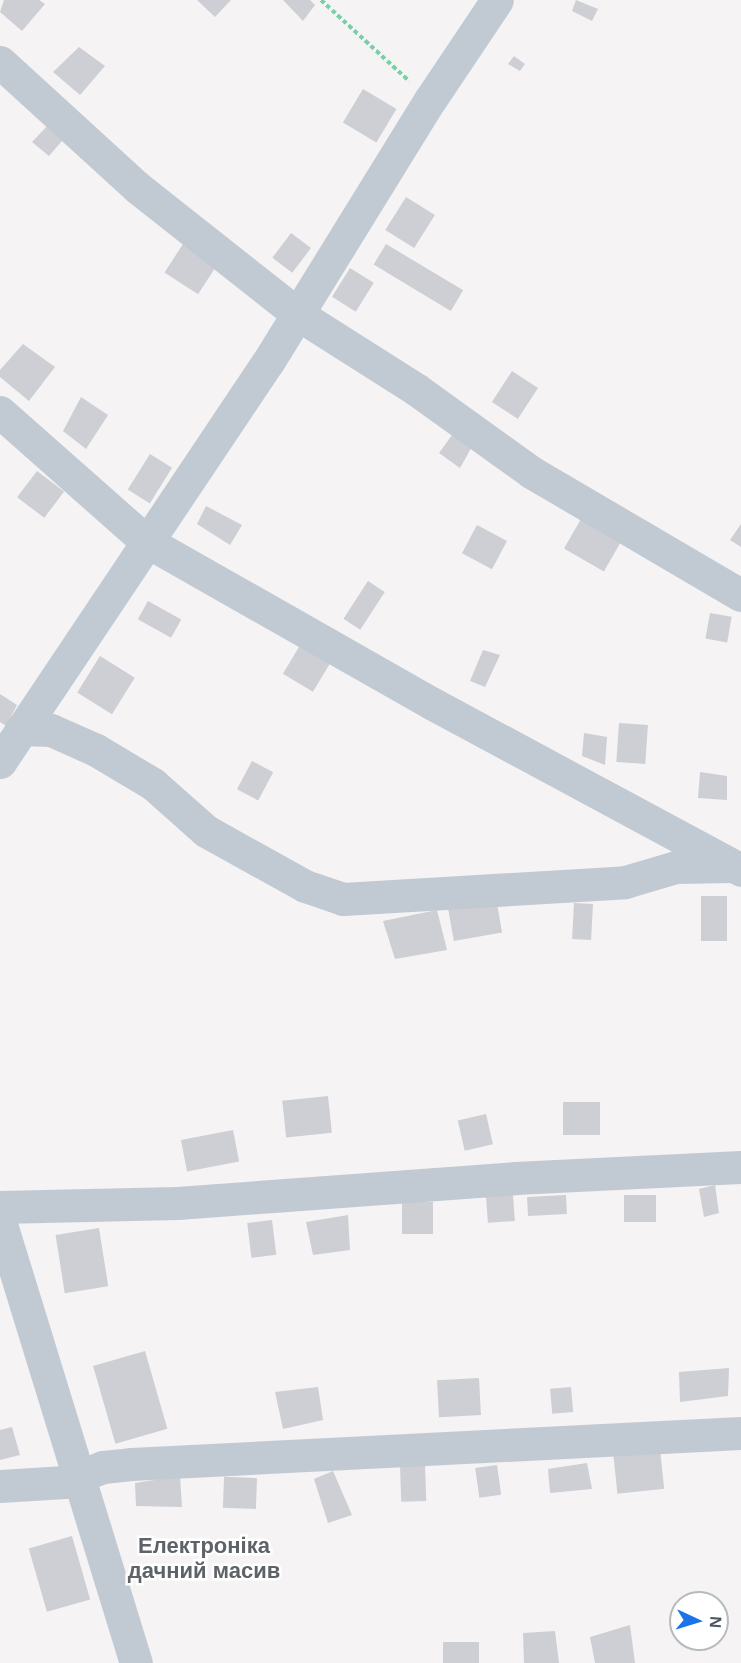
<!DOCTYPE html>
<html>
<head>
<meta charset="utf-8">
<style>
	body { margin:0 }
	#map { position:relative; width:741px; height:1663px; overflow:hidden; background:#f5f3f3; font-family:Arial,sans-serif }
	div>[style] { position:absolute }
	.building>* { inset:0; background:#cdcfd5; transform-origin:0 0 }
	.path>* { height:4px; margin-top:-2px; transform-origin:0; background:repeating-linear-gradient(90deg,#7ad0a6 0 4.5px,transparent 0 7.5px) }
	.minor>* { height:33px; margin:-16.5px; padding:0 16.5px; transform-origin:16.5px; border-radius:16.5px; background:#c1cad2 }
	span { translate:-50% -50%; white-space:nowrap; text-align:center; line-height:1.15; -webkit-text-stroke:5px #fff; paint-order:stroke }
	.district-label { font-size:22px; color:#5f6368; font-weight:700 }
	.north { position:absolute; left:669px; top:1591px; width:60px; height:60px; box-sizing:border-box; background:#fff; border:2px solid #b7bbc0; border-radius:50%; rotate:94deg; font-size:16px; font-weight:700; line-height:24px; text-align:center; color:#4a5661 }
	.north::after { content:''; display:block; margin:auto; width:21px; height:27px; background:#1a73e8; clip-path:polygon(50% 0,100% 100%,50% 72%,0 100%) }
</style>
</head>
<body>
<div id="map">
	<div class="building">
		<div style="clip-path:polygon(4px 0,39px 0,45px 4px,22px 31px,0 12px)"></div>
		<div style="clip-path:polygon(197px 0,231px 0,215px 17px)"></div>
		<div style="clip-path:polygon(283px 0,310px 0,315px 5px,303px 21px)"></div>
		<div style="clip-path:polygon(576px 0,598px 9px,592px 21px,572px 11px)"></div>
		<div style="clip-path:polygon(79px 47px,105px 66px,80px 95px,53px 72px)"></div>
		<div style="clip-path:polygon(514px 56px,525px 64px,520px 71px,508px 64px)"></div>
		<div style="left:363px;top:89px;width:39px;height:39px;rotate:31deg"></div>
		<div style="clip-path:polygon(51px 122px,68px 134px,49px 156px,32px 142px)"></div>
		<div style="left:406px;top:197px;width:34px;height:39px;rotate:32deg"></div>
		<div style="left:291px;top:233px;width:25px;height:31px;rotate:37deg"></div>
		<div style="left:183px;top:244px;width:40px;height:34px;rotate:33deg"></div>
		<div style="left:386px;top:244px;width:90px;height:24px;rotate:31deg"></div>
		<div style="left:350px;top:268px;width:28px;height:34px;rotate:32deg"></div>
		<div style="clip-path:polygon(23px 344px,55px 367px,29px 401px,0 377px,0 370px)"></div>
		<div style="left:512px;top:371px;width:31px;height:37px;rotate:33deg"></div>
		<div style="clip-path:polygon(81px 397px,108px 415px,86px 449px,63px 431px)"></div>
		<div style="clip-path:polygon(455px 431px,474px 443px,460px 468px,439px 453px)"></div>
		<div style="left:150px;top:454px;width:26px;height:42px;rotate:32deg"></div>
		<div style="left:37px;top:471px;width:34px;height:33px;rotate:37deg"></div>
		<div style="clip-path:polygon(206px 506px,242px 525px,230px 545px,197px 524px)"></div>
		<div style="left:581px;top:519px;width:46px;height:34px;rotate:30deg"></div>
		<div style="clip-path:polygon(741px 524px,741px 547px,730px 540px)"></div>
		<div style="left:477px;top:525px;width:34px;height:32px;rotate:28deg"></div>
		<div style="left:368px;top:581px;width:20px;height:45px;rotate:33deg"></div>
		<div style="left:148px;top:601px;width:38px;height:21px;rotate:29deg"></div>
		<div style="left:710px;top:613px;width:22px;height:26px;rotate:10deg"></div>
		<div style="left:302px;top:642px;width:35px;height:37px;rotate:31deg"></div>
		<div style="clip-path:polygon(483px 650px,500px 655px,485px 687px,470px 681px)"></div>
		<div style="left:100px;top:656px;width:41px;height:43px;rotate:32deg"></div>
		<div style="clip-path:polygon(0 694px,17px 705px,6px 726px,0 722px)"></div>
		<div style="left:619px;top:723px;width:29px;height:39px;rotate:4deg"></div>
		<div style="clip-path:polygon(584px 733px,607px 737px,605px 765px,582px 756px)"></div>
		<div style="left:252px;top:761px;width:24px;height:32px;rotate:28deg"></div>
		<div style="clip-path:polygon(700px 772px,727px 776px,727px 800px,698px 798px)"></div>
		<div style="left:701px;top:896px;width:26px;height:45px"></div>
		<div style="left:496px;top:898px;width:35px;height:49px;rotate:80deg"></div>
		<div style="left:574px;top:903px;width:19px;height:36px;rotate:3deg"></div>
		<div style="clip-path:polygon(437px 910px,447px 950px,395px 959px,383px 921px)"></div>
		<div style="left:328px;top:1096px;width:37px;height:46px;rotate:84deg"></div>
		<div style="left:563px;top:1102px;width:37px;height:33px"></div>
		<div style="left:486px;top:1114px;width:31px;height:29px;rotate:77deg"></div>
		<div style="left:233px;top:1130px;width:32px;height:53px;rotate:79deg"></div>
		<div style="clip-path:polygon(715px 1185px,719px 1213px,704px 1217px,699px 1189px)"></div>
		<div style="left:513px;top:1195px;width:26px;height:27px;rotate:86deg"></div>
		<div style="left:566px;top:1195px;width:19px;height:39px;rotate:87deg"></div>
		<div style="left:624px;top:1195px;width:32px;height:27px"></div>
		<div style="left:402px;top:1202px;width:31px;height:32px"></div>
		<div style="clip-path:polygon(348px 1215px,350px 1250px,313px 1255px,306px 1222px)"></div>
		<div style="left:272px;top:1220px;width:35px;height:25px;rotate:83deg"></div>
		<div style="left:99px;top:1228px;width:59px;height:44px;rotate:81deg"></div>
		<div style="left:145px;top:1351px;width:81px;height:54px;rotate:74deg"></div>
		<div style="clip-path:polygon(729px 1368px,728px 1396px,680px 1402px,679px 1372px)"></div>
		<div style="left:479px;top:1378px;width:37px;height:42px;rotate:87deg"></div>
		<div style="clip-path:polygon(318px 1387px,323px 1420px,283px 1429px,275px 1392px)"></div>
		<div style="left:571px;top:1387px;width:25px;height:21px;rotate:85deg"></div>
		<div style="clip-path:polygon(12px 1427px,20px 1455px,0 1460px,0 1430px)"></div>
		<div style="left:660px;top:1449px;width:40px;height:47px;rotate:84deg"></div>
		<div style="clip-path:polygon(587px 1463px,592px 1489px,550px 1493px,548px 1469px)"></div>
		<div style="left:425px;top:1465px;width:36px;height:25px;rotate:88deg"></div>
		<div style="left:497px;top:1465px;width:30px;height:22px;rotate:82deg"></div>
		<div style="clip-path:polygon(333px 1471px,352px 1515px,328px 1523px,314px 1479px)"></div>
		<div style="clip-path:polygon(180px 1476px,182px 1507px,136px 1506px,135px 1483px)"></div>
		<div style="left:257px;top:1478px;width:31px;height:33px;rotate:92deg"></div>
		<div style="left:72px;top:1536px;width:66px;height:45px;rotate:74deg"></div>
		<div style="clip-path:polygon(630px 1625px,635px 1663px,595px 1663px,590px 1637px)"></div>
		<div style="clip-path:polygon(555px 1631px,559px 1663px,524px 1663px,523px 1633px)"></div>
		<div style="left:479px;top:1642px;width:21px;height:36px;rotate:90deg"></div>
	</div>
	<div class="path">
		<div style="left:321px;top:0;width:120px;rotate:42.6deg"></div>
	</div>
	<div class="minor">
		<div style="left:0;top:62px;width:187px;rotate:42.4deg"></div>
		<div style="left:138px;top:188px;width:205px;rotate:38.3deg"></div>
		<div style="left:299px;top:315px;width:140px;rotate:32.4deg"></div>
		<div style="left:417px;top:390px;width:140px;rotate:35.7deg"></div>
		<div style="left:531px;top:472px;width:243px;rotate:30.4deg"></div>
		<div style="left:0;top:412px;width:195px;rotate:41.5deg"></div>
		<div style="left:146px;top:541px;width:330px;rotate:29.6deg"></div>
		<div style="left:433px;top:704px;width:350px;rotate:28.3deg"></div>
		<div style="left:21px;top:729px;width:30px;rotate:2deg"></div>
		<div style="left:51px;top:730px;width:49px;rotate:24deg"></div>
		<div style="left:96px;top:750px;width:66px;rotate:30.8deg"></div>
		<div style="left:153px;top:784px;width:71px;rotate:41.6deg"></div>
		<div style="left:206px;top:831px;width:113px;rotate:29.1deg"></div>
		<div style="left:305px;top:886px;width:40px;rotate:18.9deg"></div>
		<div style="left:343px;top:899px;width:283px;rotate:-3.4deg"></div>
		<div style="left:625px;top:882px;width:53px;rotate:-16.4deg"></div>
		<div style="left:676px;top:867px;width:55px;rotate:-1deg"></div>
		<div style="left:0;top:762px;width:481px;rotate:-56.2deg"></div>
		<div style="left:268px;top:362px;width:308px;rotate:-58.3deg"></div>
		<div style="left:430px;top:100px;width:120px;rotate:-56.2deg"></div>
		<div style="left:0;top:1207px;width:177px;rotate:-1.3deg"></div>
		<div style="left:177px;top:1203px;width:339px;rotate:-4.2deg"></div>
		<div style="left:515px;top:1178px;width:226px;rotate:-2.8deg"></div>
		<div style="left:0;top:1221px;width:462px;rotate:72.9deg"></div>
		<div style="left:0;top:1486px;width:65px;rotate:-3.5deg"></div>
		<div style="left:65px;top:1482px;width:41px;rotate:-21.5deg"></div>
		<div style="left:103px;top:1467px;width:28px;rotate:-6deg"></div>
		<div style="left:131px;top:1464px;width:611px;rotate:-2.91deg"></div>
	</div>
	<div class="district-label">
		<span style="left:204px;top:1558px">Електроніка<br>дачний масив</span>
	</div>
	<div class="north">N</div>
</div>
</body>
</html>
